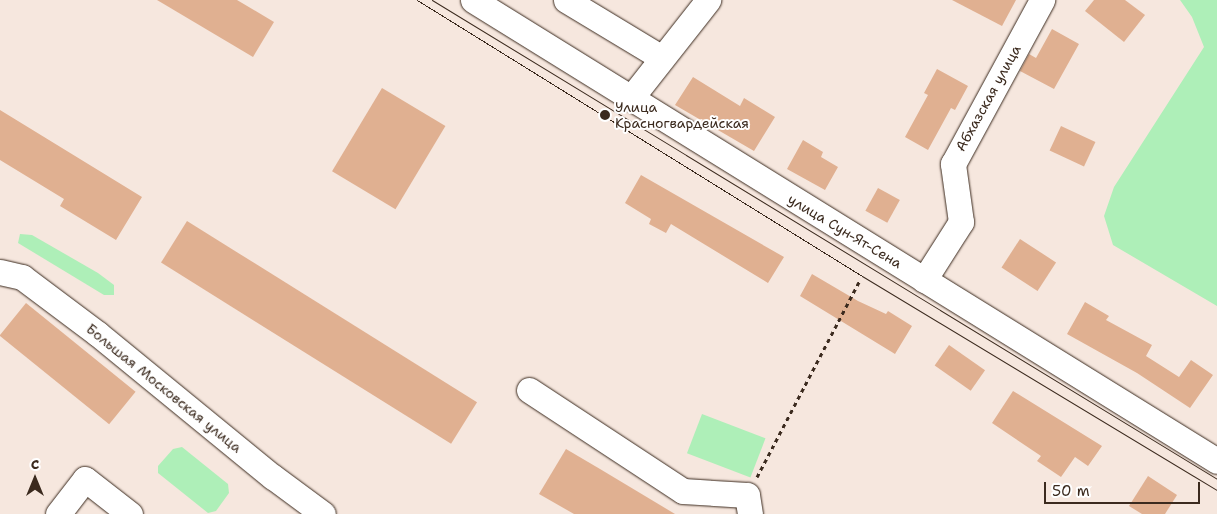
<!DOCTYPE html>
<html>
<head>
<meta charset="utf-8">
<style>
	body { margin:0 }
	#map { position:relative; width:1217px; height:514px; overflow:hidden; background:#f6e7de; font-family:"Shantell Sans",sans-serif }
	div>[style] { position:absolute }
	.green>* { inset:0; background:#aeefb8; transform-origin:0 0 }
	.building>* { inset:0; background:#e0b091; transform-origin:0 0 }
	.path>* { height:3px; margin-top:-1.5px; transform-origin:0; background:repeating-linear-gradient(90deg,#3b2a1e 0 4px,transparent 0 8px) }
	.roads { filter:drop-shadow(0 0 1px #3b2a1e) drop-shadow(0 0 1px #3b2a1e) }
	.minor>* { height:25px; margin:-12.5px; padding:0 12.5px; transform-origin:12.5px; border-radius:12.5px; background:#fff }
	.tram>* { height:1px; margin:-0.5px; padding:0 0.5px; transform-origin:0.5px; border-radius:0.5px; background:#3b2a1e }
	.dots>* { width:14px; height:14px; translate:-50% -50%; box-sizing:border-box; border:2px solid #fff; border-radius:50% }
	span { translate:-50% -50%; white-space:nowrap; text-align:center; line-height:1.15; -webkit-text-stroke:4px #fff; paint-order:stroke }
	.street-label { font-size:14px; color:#3b2a1e }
	.poi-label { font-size:14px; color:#3b2a1e }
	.left { translate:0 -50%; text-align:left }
	.north { position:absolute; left:10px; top:454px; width:50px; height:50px; -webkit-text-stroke:4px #fff; paint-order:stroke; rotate:0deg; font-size:14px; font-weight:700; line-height:20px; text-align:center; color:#3b2a1e }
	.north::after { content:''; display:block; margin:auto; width:18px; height:22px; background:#3b2a1e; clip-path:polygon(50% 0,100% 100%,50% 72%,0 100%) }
	.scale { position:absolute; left:1044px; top:482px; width:156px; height:22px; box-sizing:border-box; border:2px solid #3b2a1e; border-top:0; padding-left:6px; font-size:15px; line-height:18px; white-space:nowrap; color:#3b2a1e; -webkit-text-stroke:4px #fff; paint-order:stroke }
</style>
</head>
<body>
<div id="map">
	<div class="green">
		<div style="clip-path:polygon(1180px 0,1217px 0,1217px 306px,1113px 245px,1104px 216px,1114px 187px,1204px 47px,1192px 17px)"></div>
		<div style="clip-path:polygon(20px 234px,32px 235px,98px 273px,114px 285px,114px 295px,104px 295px,18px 243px)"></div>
		<div style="left:702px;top:414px;width:68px;height:42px;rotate:21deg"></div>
		<div style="clip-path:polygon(182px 447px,228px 484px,229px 493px,216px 511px,208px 513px,158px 473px,158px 466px,173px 449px)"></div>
	</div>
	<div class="building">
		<div style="clip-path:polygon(157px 0,237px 0,274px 22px,253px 57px)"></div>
		<div style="clip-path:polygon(952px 0,1016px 0,1002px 26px)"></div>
		<div style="clip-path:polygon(1094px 0,1125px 0,1145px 15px,1124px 42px,1085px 11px)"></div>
		<div style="clip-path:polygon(1052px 29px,1079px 44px,1054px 89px,1020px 71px,1029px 54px,1036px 58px)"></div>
		<div style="clip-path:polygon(937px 69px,968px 86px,955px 110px,951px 108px,928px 150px,905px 137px,928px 95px,924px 93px)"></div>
		<div style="clip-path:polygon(693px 77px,740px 106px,744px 98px,775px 117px,754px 151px,675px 105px)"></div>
		<div style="left:382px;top:88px;width:74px;height:97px;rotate:31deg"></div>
		<div style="clip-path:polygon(0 110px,142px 197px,116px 240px,60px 206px,64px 199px,0 160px)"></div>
		<div style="left:1061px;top:126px;width:38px;height:27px;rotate:25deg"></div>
		<div style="clip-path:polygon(803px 140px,823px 152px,821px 157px,838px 167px,825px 190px,787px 169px)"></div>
		<div style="clip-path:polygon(641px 175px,784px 257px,768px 283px,671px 224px,666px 233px,649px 224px,651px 219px,625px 203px)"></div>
		<div style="left:878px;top:188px;width:25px;height:26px;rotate:29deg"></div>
		<div style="left:187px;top:221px;width:342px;height:49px;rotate:32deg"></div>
		<div style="left:1020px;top:239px;width:43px;height:34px;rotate:33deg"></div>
		<div style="clip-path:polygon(812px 274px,858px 301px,886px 314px,888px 311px,912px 326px,895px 354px,800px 296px)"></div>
		<div style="clip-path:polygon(1085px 302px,1109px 316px,1106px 320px,1152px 345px,1146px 356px,1179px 377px,1191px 360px,1213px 375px,1190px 408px,1137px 373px,1067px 334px)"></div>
		<div style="left:26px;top:303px;width:141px;height:42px;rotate:39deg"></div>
		<div style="left:949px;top:345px;width:44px;height:25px;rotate:35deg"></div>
		<div style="clip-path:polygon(1013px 391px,1102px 446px,1088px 466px,1075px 457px,1061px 477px,1037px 461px,1041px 456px,992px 423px)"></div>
		<div style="clip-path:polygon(566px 449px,600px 469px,675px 514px,574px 514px,539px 494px)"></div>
		<div style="clip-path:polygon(1148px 476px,1177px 495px,1165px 514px,1142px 514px,1129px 506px)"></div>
	</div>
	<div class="path">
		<div style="left:757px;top:477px;width:222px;rotate:-62.4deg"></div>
	</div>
	<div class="roads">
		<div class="minor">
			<div style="left:473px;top:0;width:875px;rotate:31.78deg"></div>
			<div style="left:566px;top:0;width:112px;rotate:31.1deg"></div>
			<div style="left:631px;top:98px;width:125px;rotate:-51.8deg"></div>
			<div style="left:0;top:272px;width:23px;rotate:13deg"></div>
			<div style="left:22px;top:277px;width:95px;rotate:36.9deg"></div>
			<div style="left:98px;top:334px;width:226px;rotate:39.3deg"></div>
			<div style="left:273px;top:477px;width:62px;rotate:36.5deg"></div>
			<div style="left:924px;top:280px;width:69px;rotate:-57.5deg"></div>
			<div style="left:961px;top:222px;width:59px;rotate:-97.9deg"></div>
			<div style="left:953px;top:164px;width:187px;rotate:-61.5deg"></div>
			<div style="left:529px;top:390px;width:184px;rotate:33.3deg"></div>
			<div style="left:683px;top:491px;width:64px;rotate:3.6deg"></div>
			<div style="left:747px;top:495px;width:19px;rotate:81deg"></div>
			<div style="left:58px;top:514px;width:44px;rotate:-52.4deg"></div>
			<div style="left:85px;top:479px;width:57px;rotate:37.9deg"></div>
		</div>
	</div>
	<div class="tram">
		<div style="left:417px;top:0;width:524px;rotate:31.81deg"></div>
		<div style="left:862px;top:276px;width:415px;rotate:31.1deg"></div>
		<div style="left:432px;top:0;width:920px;rotate:31.39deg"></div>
	</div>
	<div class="dots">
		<div style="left:605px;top:115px;background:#3b2a1e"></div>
	</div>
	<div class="street-label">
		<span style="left:988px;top:98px;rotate:-61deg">Абхазская улица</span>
		<span style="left:845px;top:231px;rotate:31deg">улица Сун-Ят-Сена</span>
		<span style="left:164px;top:388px;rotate:39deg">Большая Московская улица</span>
	</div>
	<div class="poi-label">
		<span class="left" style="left:615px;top:115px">Улица<br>Красногвардейская</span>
	</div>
	<div class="north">С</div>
	<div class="scale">50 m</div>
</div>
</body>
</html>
